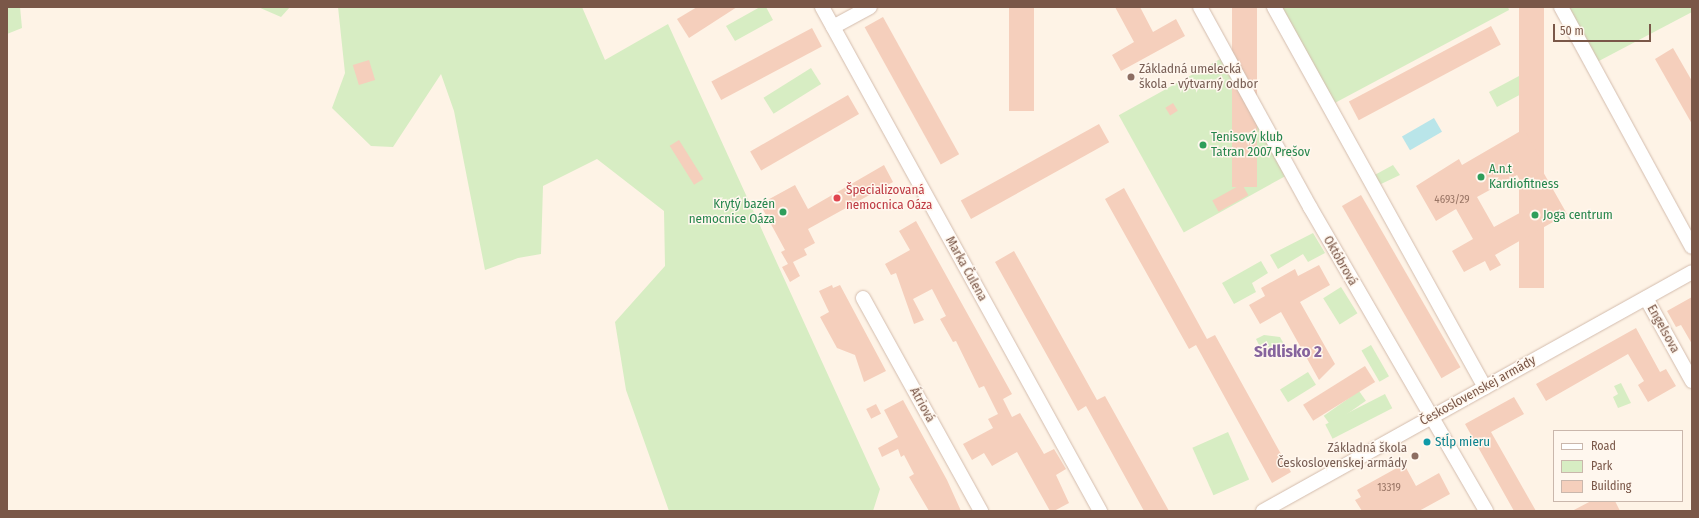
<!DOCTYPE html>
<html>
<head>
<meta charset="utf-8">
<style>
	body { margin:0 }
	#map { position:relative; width:1699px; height:518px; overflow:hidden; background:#fef3e6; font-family:"Fira Sans Condensed",sans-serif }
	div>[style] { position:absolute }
	.green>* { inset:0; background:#d7edc3; transform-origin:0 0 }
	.water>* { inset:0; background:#b9e5e9; transform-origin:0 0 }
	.building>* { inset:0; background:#f5cfbc; transform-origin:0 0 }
	.roads { filter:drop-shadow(0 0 1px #d3bcad) drop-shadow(0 0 1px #d3bcad) }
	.street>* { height:14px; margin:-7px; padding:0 7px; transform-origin:7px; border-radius:7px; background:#fff }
	.dots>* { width:11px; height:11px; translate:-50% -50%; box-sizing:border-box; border:2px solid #fff7ee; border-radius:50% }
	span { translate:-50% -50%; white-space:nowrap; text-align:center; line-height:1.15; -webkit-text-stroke:3px #fff7ee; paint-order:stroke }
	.number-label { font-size:11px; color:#997565 }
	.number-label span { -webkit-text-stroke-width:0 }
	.education-label { font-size:13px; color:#785e54 }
	.left { translate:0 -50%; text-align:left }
	.right { translate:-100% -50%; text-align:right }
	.leisure-label { font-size:13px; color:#27864d }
	.health-label { font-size:13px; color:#be3a42 }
	.street-label { font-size:13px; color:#7a5748 }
	.culture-label { font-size:13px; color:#0d838f }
	.district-label { font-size:17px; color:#86649d; font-weight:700 }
	.frame { position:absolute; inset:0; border:8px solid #7a5748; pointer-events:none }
	.legend { position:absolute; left:1553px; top:430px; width:130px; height:72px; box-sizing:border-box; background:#fff7ee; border:1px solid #cab7ac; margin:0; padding:5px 7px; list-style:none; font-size:12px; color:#7a5748 }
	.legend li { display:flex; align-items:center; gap:8px; height:20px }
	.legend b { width:20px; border:1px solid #cab7ac }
	.scale { position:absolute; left:1553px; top:24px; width:98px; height:18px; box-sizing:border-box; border:2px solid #7a5748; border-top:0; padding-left:5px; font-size:12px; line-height:14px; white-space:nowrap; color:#7a5748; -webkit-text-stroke:3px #fff7ee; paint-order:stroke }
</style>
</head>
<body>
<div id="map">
	<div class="green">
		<div style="clip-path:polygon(7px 7px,20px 7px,22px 28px,7px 34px)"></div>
		<div style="clip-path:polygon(258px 7px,290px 7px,281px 17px)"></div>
		<div style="clip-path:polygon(338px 7px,582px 7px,605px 60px,668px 24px,880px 489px,873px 511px,669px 511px,626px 390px,615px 322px,665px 266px,664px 211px,597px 159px,543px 186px,541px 254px,518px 258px,485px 270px,454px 111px,441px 74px,393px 147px,371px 146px,332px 108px,345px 73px)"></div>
		<div style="clip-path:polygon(760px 7px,766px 7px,773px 20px,735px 41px,726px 26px)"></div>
		<div style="clip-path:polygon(1278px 7px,1508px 7px,1509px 10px,1331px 105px)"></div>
		<div style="clip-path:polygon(1567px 7px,1692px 7px,1692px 12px,1597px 62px)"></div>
		<div style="left:1222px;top:58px;width:134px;height:118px;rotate:61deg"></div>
		<div style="left:811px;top:68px;width:19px;height:56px;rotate:58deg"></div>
		<div style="left:1519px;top:76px;width:17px;height:34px;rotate:62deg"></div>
		<div style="clip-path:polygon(1393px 165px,1400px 175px,1381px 184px,1371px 177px)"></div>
		<div style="clip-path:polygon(1313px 233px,1325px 253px,1308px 262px,1303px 254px,1278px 269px,1270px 255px)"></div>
		<div style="clip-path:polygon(1261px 261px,1268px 273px,1252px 283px,1256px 292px,1234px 304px,1222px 283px)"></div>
		<div style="left:1341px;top:287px;width:31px;height:21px;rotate:58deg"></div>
		<div style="clip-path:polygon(1264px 335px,1280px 337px,1284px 344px,1264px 355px,1256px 339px)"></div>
		<div style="left:1371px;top:345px;width:36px;height:11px;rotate:60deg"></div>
		<div style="left:1308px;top:372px;width:15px;height:33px;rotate:58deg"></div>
		<div style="clip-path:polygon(1621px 383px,1631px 403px,1618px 408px,1613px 397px,1618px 394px,1614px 386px)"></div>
		<div style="left:1359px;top:391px;width:12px;height:43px;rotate:55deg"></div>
		<div style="left:1385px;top:394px;width:16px;height:67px;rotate:63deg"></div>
		<div style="left:1228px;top:432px;width:52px;height:39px;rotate:66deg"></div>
	</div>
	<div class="water">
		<div style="left:1434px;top:118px;width:16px;height:37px;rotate:60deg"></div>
	</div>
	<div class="building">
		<div style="clip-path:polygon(697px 7px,737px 7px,689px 38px,677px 19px)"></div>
		<div style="left:1009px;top:7px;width:25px;height:104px"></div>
		<div style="clip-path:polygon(1115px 7px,1140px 7px,1153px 32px,1176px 19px,1185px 36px,1121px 71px,1112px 55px,1134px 42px)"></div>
		<div style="left:1232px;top:7px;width:25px;height:180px"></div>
		<div style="left:1519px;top:7px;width:25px;height:281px"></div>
		<div style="left:883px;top:17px;width:157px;height:21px;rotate:61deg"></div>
		<div style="left:1491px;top:26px;width:21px;height:161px;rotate:62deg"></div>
		<div style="left:812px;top:28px;width:21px;height:114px;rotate:62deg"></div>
		<div style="clip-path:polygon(1673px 48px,1692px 81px,1692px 124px,1655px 59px)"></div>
		<div style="left:369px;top:60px;width:21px;height:17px;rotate:73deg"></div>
		<div style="left:848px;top:95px;width:22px;height:113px;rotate:60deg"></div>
		<div style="left:1173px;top:103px;width:9px;height:9px;rotate:58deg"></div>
		<div style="left:1099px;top:124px;width:21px;height:158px;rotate:61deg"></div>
		<div style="clip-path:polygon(evenodd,1524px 129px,1542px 161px,1538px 163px,1567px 214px,1495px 255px,1501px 265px,1490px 271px,1485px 261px,1464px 272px,1452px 251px,1473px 239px,1456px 209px,1436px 221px,1416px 186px,1459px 159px,1462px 165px,1524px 129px,1517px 175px,1534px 205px,1494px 227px,1477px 197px,1517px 175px)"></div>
		<div style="left:679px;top:140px;width:46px;height:11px;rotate:58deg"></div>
		<div style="clip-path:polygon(884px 165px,893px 182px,808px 229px,815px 243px,804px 249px,807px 255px,793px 262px,800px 276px,790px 282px,782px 267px,788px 264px,781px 252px,785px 250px,760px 204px,795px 185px,808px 209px)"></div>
		<div style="left:1242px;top:184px;width:13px;height:34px;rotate:61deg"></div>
		<div style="clip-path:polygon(1124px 188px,1207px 339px,1215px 335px,1291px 472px,1272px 483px,1196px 345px,1189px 349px,1105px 199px)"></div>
		<div style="left:1361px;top:195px;width:199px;height:22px;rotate:60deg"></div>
		<div style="clip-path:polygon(916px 221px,1012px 394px,1003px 399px,1012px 417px,1020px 413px,1044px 454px,1054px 449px,1066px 469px,1056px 475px,1069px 503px,1054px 511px,1050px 511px,1017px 452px,992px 466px,984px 453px,972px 460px,963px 444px,993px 428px,988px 419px,998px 414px,984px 386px,979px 388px,956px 341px,953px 342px,940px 319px,946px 316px,932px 289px,913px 299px,924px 320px,914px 324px,896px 273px,891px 275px,885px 264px,910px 250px,899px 231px)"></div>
		<div style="clip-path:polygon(1014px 251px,1097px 400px,1105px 396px,1169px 511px,1144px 511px,1086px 406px,1078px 411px,995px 262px)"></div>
		<div style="clip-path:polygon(1319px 265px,1330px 285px,1300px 302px,1335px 364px,1319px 380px,1281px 312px,1260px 324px,1249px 305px,1265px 296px,1261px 288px,1295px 269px,1298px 276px)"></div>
		<div style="clip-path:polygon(832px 285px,833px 288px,840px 285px,886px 371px,864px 382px,855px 355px,837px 348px,820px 317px,829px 312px,819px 291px)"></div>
		<div style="clip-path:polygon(1692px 297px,1692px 344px,1681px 325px,1676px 327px,1667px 311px)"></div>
		<div style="clip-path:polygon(1636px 328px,1660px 372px,1666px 369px,1676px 386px,1648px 402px,1638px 385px,1644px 381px,1628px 354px,1546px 401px,1536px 384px)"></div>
		<div style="left:1365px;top:366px;width:19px;height:73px;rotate:58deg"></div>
		<div style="clip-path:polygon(1514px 397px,1524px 414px,1491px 432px,1536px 511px,1514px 511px,1465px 424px)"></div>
		<div style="clip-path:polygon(903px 400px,947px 480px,961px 511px,929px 511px,909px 477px,914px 474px,904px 455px,901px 457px,898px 449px,882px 457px,878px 448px,898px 437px,884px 410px)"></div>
		<div style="left:876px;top:404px;width:11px;height:11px;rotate:63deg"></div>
		<div style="clip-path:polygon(1404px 464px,1416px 486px,1439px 473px,1450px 494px,1419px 511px,1362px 511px,1355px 500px,1361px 497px,1357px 490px)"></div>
		<div style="clip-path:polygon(1591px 501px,1615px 501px,1620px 511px,1572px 511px)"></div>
	</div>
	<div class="roads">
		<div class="street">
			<div style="left:822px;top:7px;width:576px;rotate:61.12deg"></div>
			<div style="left:1200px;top:7px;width:228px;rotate:61.2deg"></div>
			<div style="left:1310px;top:207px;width:351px;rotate:59.9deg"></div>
			<div style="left:1274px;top:7px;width:435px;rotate:61deg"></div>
			<div style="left:1561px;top:7px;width:273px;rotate:61.4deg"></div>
			<div style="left:833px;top:27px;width:42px;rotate:-28.4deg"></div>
			<div style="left:863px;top:298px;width:244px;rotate:61deg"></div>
			<div style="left:1646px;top:298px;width:95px;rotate:61deg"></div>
			<div style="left:1263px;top:511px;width:491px;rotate:-29.1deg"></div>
		</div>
	</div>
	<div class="dots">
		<div style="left:1131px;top:77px;background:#8d6e63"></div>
		<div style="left:1203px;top:145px;background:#2e9e5b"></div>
		<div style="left:1481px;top:177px;background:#2e9e5b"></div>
		<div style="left:837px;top:198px;background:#e0444e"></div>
		<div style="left:783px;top:212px;background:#2e9e5b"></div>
		<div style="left:1535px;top:215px;background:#2e9e5b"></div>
		<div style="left:1427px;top:442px;background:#0f9aa8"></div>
		<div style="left:1415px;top:456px;background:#8d6e63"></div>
	</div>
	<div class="number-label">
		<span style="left:1452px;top:200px">4693/29</span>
		<span style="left:1389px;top:488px">13319</span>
	</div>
	<div class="education-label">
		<span class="left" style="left:1139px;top:77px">Základná umelecká<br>škola - výtvarný odbor</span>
		<span class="right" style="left:1407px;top:456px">Základná škola<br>Československej armády</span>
	</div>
	<div class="leisure-label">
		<span class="left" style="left:1211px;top:145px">Tenisový klub<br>Tatran 2007 Prešov</span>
		<span class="left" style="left:1489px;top:177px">A.n.t<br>Kardiofitness</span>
		<span class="right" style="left:775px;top:212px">Krytý bazén<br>nemocnice Oáza</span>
		<span class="left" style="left:1543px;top:215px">Joga centrum</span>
	</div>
	<div class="health-label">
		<span class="left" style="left:846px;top:198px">Špecializovaná<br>nemocnica Oáza</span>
	</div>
	<div class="street-label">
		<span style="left:1340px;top:261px;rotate:60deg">Októbrová</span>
		<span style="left:966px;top:269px;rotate:61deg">Marka Čulena</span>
		<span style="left:1663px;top:329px;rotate:61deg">Engelsova</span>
		<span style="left:1478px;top:391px;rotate:-29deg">Československej armády</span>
		<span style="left:922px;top:405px;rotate:61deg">Átriová</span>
	</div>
	<div class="culture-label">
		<span class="left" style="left:1435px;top:442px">Stĺp mieru</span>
	</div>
	<div class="district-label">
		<span style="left:1288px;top:352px">Sídlisko 2</span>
	</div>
	<div class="frame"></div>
	<ul class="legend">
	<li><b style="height:5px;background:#fff"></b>Road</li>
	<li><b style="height:11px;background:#d7edc3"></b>Park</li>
	<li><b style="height:11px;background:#f5cfbc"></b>Building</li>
	</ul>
	<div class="scale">50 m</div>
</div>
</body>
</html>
